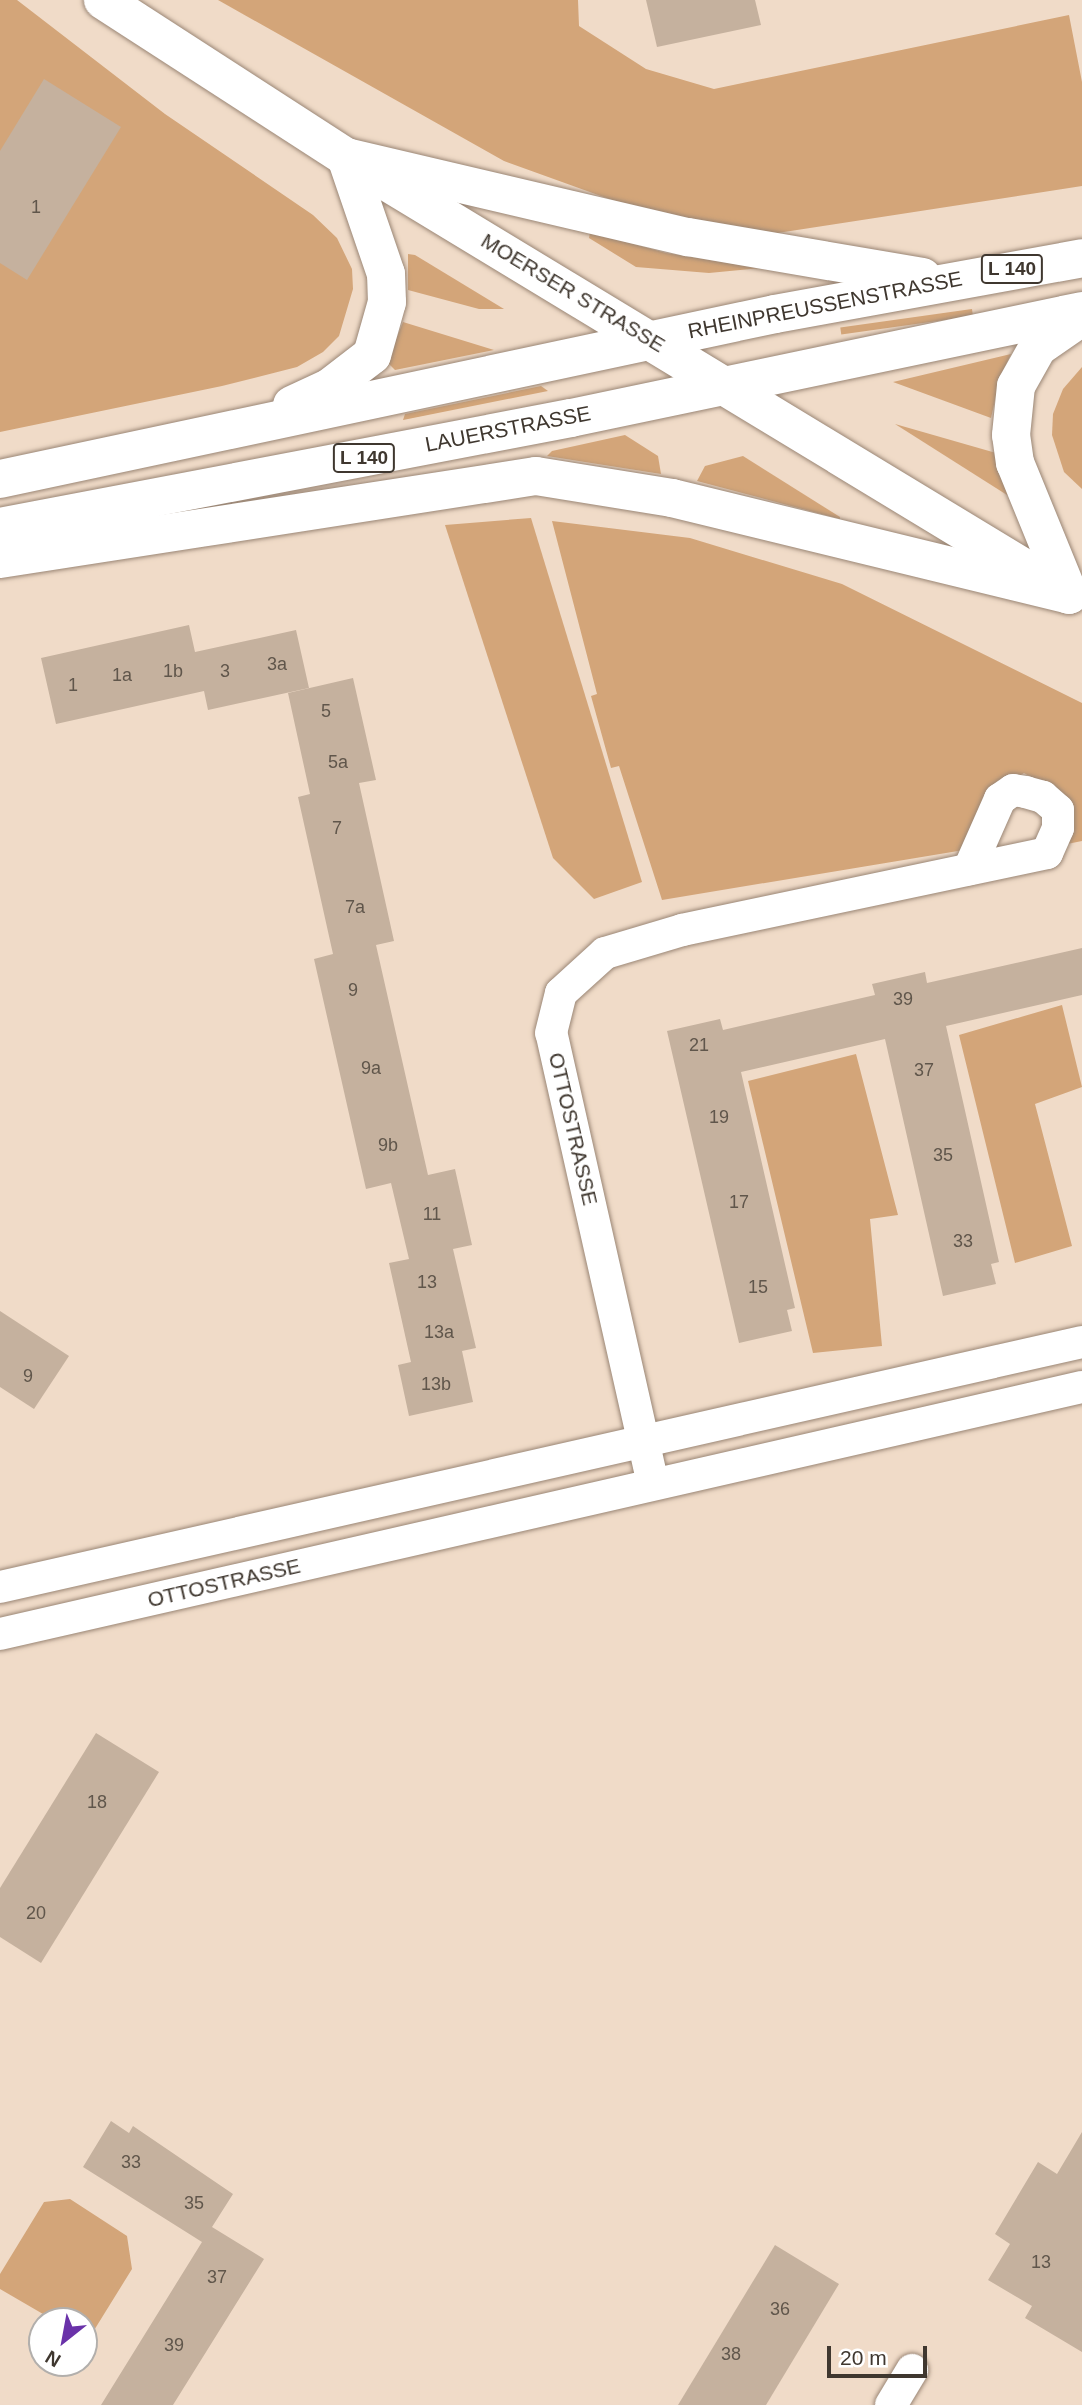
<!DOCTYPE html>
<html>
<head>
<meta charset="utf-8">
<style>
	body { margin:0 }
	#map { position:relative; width:1082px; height:2405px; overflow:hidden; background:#f0dbc8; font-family:Arial,sans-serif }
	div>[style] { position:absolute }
	.green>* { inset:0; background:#d3a579; transform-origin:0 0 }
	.building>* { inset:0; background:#c5b19e }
	.roads { filter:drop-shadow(0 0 2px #9a8675) drop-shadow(0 0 2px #9a8675) }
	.street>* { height:32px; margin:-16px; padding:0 16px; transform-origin:16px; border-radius:16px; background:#fff }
	.secondary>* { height:38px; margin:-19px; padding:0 19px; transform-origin:19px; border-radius:19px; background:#fff }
	.primary>* { height:38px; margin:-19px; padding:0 19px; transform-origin:19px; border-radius:19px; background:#fff }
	span { translate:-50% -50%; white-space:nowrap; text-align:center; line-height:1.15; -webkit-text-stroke:6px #fff; paint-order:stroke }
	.number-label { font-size:18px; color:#60564b }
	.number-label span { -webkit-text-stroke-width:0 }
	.shield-label span { padding:2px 5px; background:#fff; border:2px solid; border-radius:5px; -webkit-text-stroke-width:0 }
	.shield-label { font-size:19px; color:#3f372f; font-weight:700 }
	.street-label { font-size:21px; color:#3f372f }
	.north { position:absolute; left:28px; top:2307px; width:70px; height:70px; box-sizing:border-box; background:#fff; border:2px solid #b2afac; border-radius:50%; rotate:211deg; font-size:19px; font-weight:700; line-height:28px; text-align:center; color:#3f372f }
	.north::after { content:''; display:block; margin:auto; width:24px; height:32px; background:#6a32a9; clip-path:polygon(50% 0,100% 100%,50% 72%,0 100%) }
	.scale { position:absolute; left:827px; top:2346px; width:100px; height:32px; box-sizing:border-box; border:4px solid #3f372f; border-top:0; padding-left:9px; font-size:21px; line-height:24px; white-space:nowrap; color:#3f372f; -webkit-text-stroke:5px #fff; paint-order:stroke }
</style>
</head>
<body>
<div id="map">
	<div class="green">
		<div style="clip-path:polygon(0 0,17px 0,165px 114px,313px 215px,337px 238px,352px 269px,353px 289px,339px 336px,323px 352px,297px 367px,222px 386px,0 432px)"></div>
		<div style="clip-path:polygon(218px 0,578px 0,579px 26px,646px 69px,714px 89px,1069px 15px,1082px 82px,1082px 186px,771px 234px,648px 213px,504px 161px)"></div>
		<div style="clip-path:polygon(590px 232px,666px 253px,761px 268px,709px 273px,636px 267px,589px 238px)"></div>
		<div style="clip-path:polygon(408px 254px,415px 255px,504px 309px,479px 309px,408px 290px)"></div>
		<div style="left:972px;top:309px;width:7px;height:133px;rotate:82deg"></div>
		<div style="clip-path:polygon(403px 322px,494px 350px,395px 370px,387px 362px)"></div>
		<div style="clip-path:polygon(1011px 354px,1000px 378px,991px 418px,893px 382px)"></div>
		<div style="clip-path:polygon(1082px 367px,1082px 489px,1064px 472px,1052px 435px,1053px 414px,1063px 389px)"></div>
		<div style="clip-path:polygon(541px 386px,548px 391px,403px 420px,405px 414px)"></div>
		<div style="clip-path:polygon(895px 424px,996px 453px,1011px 495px,1007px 495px)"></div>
		<div style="clip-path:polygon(625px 435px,658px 456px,661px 474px,547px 456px,552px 451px)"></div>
		<div style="clip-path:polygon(743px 456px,840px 517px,840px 519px,697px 481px,705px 466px)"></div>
		<div style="clip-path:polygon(531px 518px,642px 882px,594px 899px,553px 858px,445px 525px)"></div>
		<div style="clip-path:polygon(552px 521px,690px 538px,842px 584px,1082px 703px,1082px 841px,1067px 844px,1069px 800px,1024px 773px,993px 792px,964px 850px,662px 900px,619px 766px,611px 768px,591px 696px,597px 694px)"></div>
		<div style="clip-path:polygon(1062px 1005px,1082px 1087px,1035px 1104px,1072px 1246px,1015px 1263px,959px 1035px)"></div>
		<div style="clip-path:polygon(856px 1054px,898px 1215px,870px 1219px,882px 1346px,813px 1353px,748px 1081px)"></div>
		<div style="clip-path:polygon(70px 2199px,127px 2236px,132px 2269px,88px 2340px,84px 2321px,55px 2321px,0 2289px,0 2274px,44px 2202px)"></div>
	</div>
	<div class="building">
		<div style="clip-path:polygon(646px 0,755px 0,761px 25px,657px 47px)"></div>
		<div style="clip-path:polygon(44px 79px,121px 127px,27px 280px,0 263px,0 151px)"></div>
		<div style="clip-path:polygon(189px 625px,195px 652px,296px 630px,309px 688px,208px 710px,204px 691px,56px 724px,41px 658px)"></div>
		<div style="clip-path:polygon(353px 678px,376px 780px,359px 783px,394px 941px,376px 945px,428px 1175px,455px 1169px,472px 1245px,453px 1249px,476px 1348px,462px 1351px,473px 1402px,409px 1416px,398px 1365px,411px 1362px,389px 1263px,409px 1259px,391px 1183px,366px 1189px,314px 959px,333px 954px,298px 797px,310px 794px,288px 693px)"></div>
		<div style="clip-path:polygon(1082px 948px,1082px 995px,946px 1026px,999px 1262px,991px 1264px,996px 1284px,943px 1296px,885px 1039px,741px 1072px,795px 1308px,787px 1310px,792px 1331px,739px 1343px,667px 1031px,720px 1019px,723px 1030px,875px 995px,872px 984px,925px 972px,927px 983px)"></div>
		<div style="clip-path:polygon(0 1311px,69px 1356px,34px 1409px,0 1387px)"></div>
		<div style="clip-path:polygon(96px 1733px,159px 1772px,41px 1963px,0 1937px,0 1888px)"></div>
		<div style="clip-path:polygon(111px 2121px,129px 2133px,133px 2126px,233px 2194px,212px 2227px,264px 2259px,173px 2405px,101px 2405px,202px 2242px,83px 2167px)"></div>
		<div style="clip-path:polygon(1082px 2132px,1082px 2352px,1025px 2318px,1032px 2306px,988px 2280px,1010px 2244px,995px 2234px,1038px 2162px,1057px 2174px)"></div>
		<div style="clip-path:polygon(775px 2245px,839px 2284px,766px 2405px,678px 2405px)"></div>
	</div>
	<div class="roads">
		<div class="street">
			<div style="left:653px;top:1484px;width:462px;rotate:-102.7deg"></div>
			<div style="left:551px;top:1033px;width:41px;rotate:-76deg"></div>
			<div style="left:561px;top:993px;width:59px;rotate:-42.3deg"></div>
			<div style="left:605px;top:953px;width:80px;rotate:-16.6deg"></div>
			<div style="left:682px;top:930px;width:373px;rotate:-11.9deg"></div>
			<div style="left:1047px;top:853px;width:27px;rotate:-66deg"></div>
			<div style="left:1058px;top:828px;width:18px;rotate:-90deg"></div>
			<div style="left:1058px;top:810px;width:20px;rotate:-139deg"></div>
			<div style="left:1043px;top:797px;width:18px;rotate:-164deg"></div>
			<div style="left:1026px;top:792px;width:13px;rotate:-171deg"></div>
			<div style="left:1013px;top:790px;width:16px;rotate:145deg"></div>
			<div style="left:1000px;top:799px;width:77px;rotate:113.9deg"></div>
			<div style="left:0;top:1587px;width:1109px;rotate:-12.76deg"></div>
			<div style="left:0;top:1634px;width:1110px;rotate:-12.86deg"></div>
			<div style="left:891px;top:2405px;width:41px;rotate:-59deg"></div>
		</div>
		<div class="secondary">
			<div style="left:103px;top:0;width:289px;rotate:32.9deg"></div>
			<div style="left:346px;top:157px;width:834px;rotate:31.21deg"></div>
		</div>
		<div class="primary">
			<div style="left:346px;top:157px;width:351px;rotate:13.2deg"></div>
			<div style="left:688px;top:237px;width:238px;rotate:9.7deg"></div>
			<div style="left:292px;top:405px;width:41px;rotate:-24.7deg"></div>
			<div style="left:329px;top:388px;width:54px;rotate:-37.5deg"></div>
			<div style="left:372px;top:355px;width:55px;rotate:-74.2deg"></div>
			<div style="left:387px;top:302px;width:28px;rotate:-92deg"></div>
			<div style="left:386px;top:274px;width:124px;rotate:-108.9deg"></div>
			<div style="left:0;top:479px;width:792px;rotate:-12.02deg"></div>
			<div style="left:775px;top:314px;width:312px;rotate:-10.3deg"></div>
			<div style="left:0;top:527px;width:581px;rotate:-10.81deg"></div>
			<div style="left:571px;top:418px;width:522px;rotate:-11.83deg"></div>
			<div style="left:0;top:559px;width:542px;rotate:-8.8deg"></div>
			<div style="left:536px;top:476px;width:138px;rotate:9.2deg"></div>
			<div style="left:672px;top:498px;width:409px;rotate:13.7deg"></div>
			<div style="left:1069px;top:595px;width:143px;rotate:-112.2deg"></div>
			<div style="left:1015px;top:463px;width:28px;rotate:-98deg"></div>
			<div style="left:1011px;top:435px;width:49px;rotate:-84.2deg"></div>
			<div style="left:1016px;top:386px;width:45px;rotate:-60.6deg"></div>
			<div style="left:1038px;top:347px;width:51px;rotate:-34.6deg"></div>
		</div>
	</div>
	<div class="number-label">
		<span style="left:36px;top:207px">1</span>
		<span style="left:277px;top:664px">3a</span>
		<span style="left:173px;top:671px">1b</span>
		<span style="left:225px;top:671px">3</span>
		<span style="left:122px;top:675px">1a</span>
		<span style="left:73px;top:685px">1</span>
		<span style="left:326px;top:711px">5</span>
		<span style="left:338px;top:762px">5a</span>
		<span style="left:337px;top:828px">7</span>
		<span style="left:355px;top:907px">7a</span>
		<span style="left:353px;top:990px">9</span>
		<span style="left:903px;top:999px">39</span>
		<span style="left:699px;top:1045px">21</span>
		<span style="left:371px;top:1068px">9a</span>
		<span style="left:924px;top:1070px">37</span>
		<span style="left:719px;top:1117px">19</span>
		<span style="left:388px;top:1145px">9b</span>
		<span style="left:943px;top:1155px">35</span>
		<span style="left:739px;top:1202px">17</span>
		<span style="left:432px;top:1214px">11</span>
		<span style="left:963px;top:1241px">33</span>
		<span style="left:427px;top:1282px">13</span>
		<span style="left:758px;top:1287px">15</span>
		<span style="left:439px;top:1332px">13a</span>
		<span style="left:28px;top:1376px">9</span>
		<span style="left:436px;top:1384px">13b</span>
		<span style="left:97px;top:1802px">18</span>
		<span style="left:36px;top:1913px">20</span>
		<span style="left:131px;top:2162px">33</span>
		<span style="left:194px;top:2203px">35</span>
		<span style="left:1041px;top:2262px">13</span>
		<span style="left:217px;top:2277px">37</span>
		<span style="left:780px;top:2309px">36</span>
		<span style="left:174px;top:2345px">39</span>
		<span style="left:731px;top:2354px">38</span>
	</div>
	<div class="shield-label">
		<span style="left:1012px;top:269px">L 140</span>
		<span style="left:364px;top:458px">L 140</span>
	</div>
	<div class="street-label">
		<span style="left:573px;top:293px;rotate:31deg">MOERSER STRASSE</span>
		<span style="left:825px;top:305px;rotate:-11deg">RHEINPREUSSENSTRASSE</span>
		<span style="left:508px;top:429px;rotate:-11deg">LAUERSTRASSE</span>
		<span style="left:573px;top:1129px;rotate:77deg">OTTOSTRASSE</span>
		<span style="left:224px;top:1583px;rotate:-13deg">OTTOSTRASSE</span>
	</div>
	<div class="north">N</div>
	<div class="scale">20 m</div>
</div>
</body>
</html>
